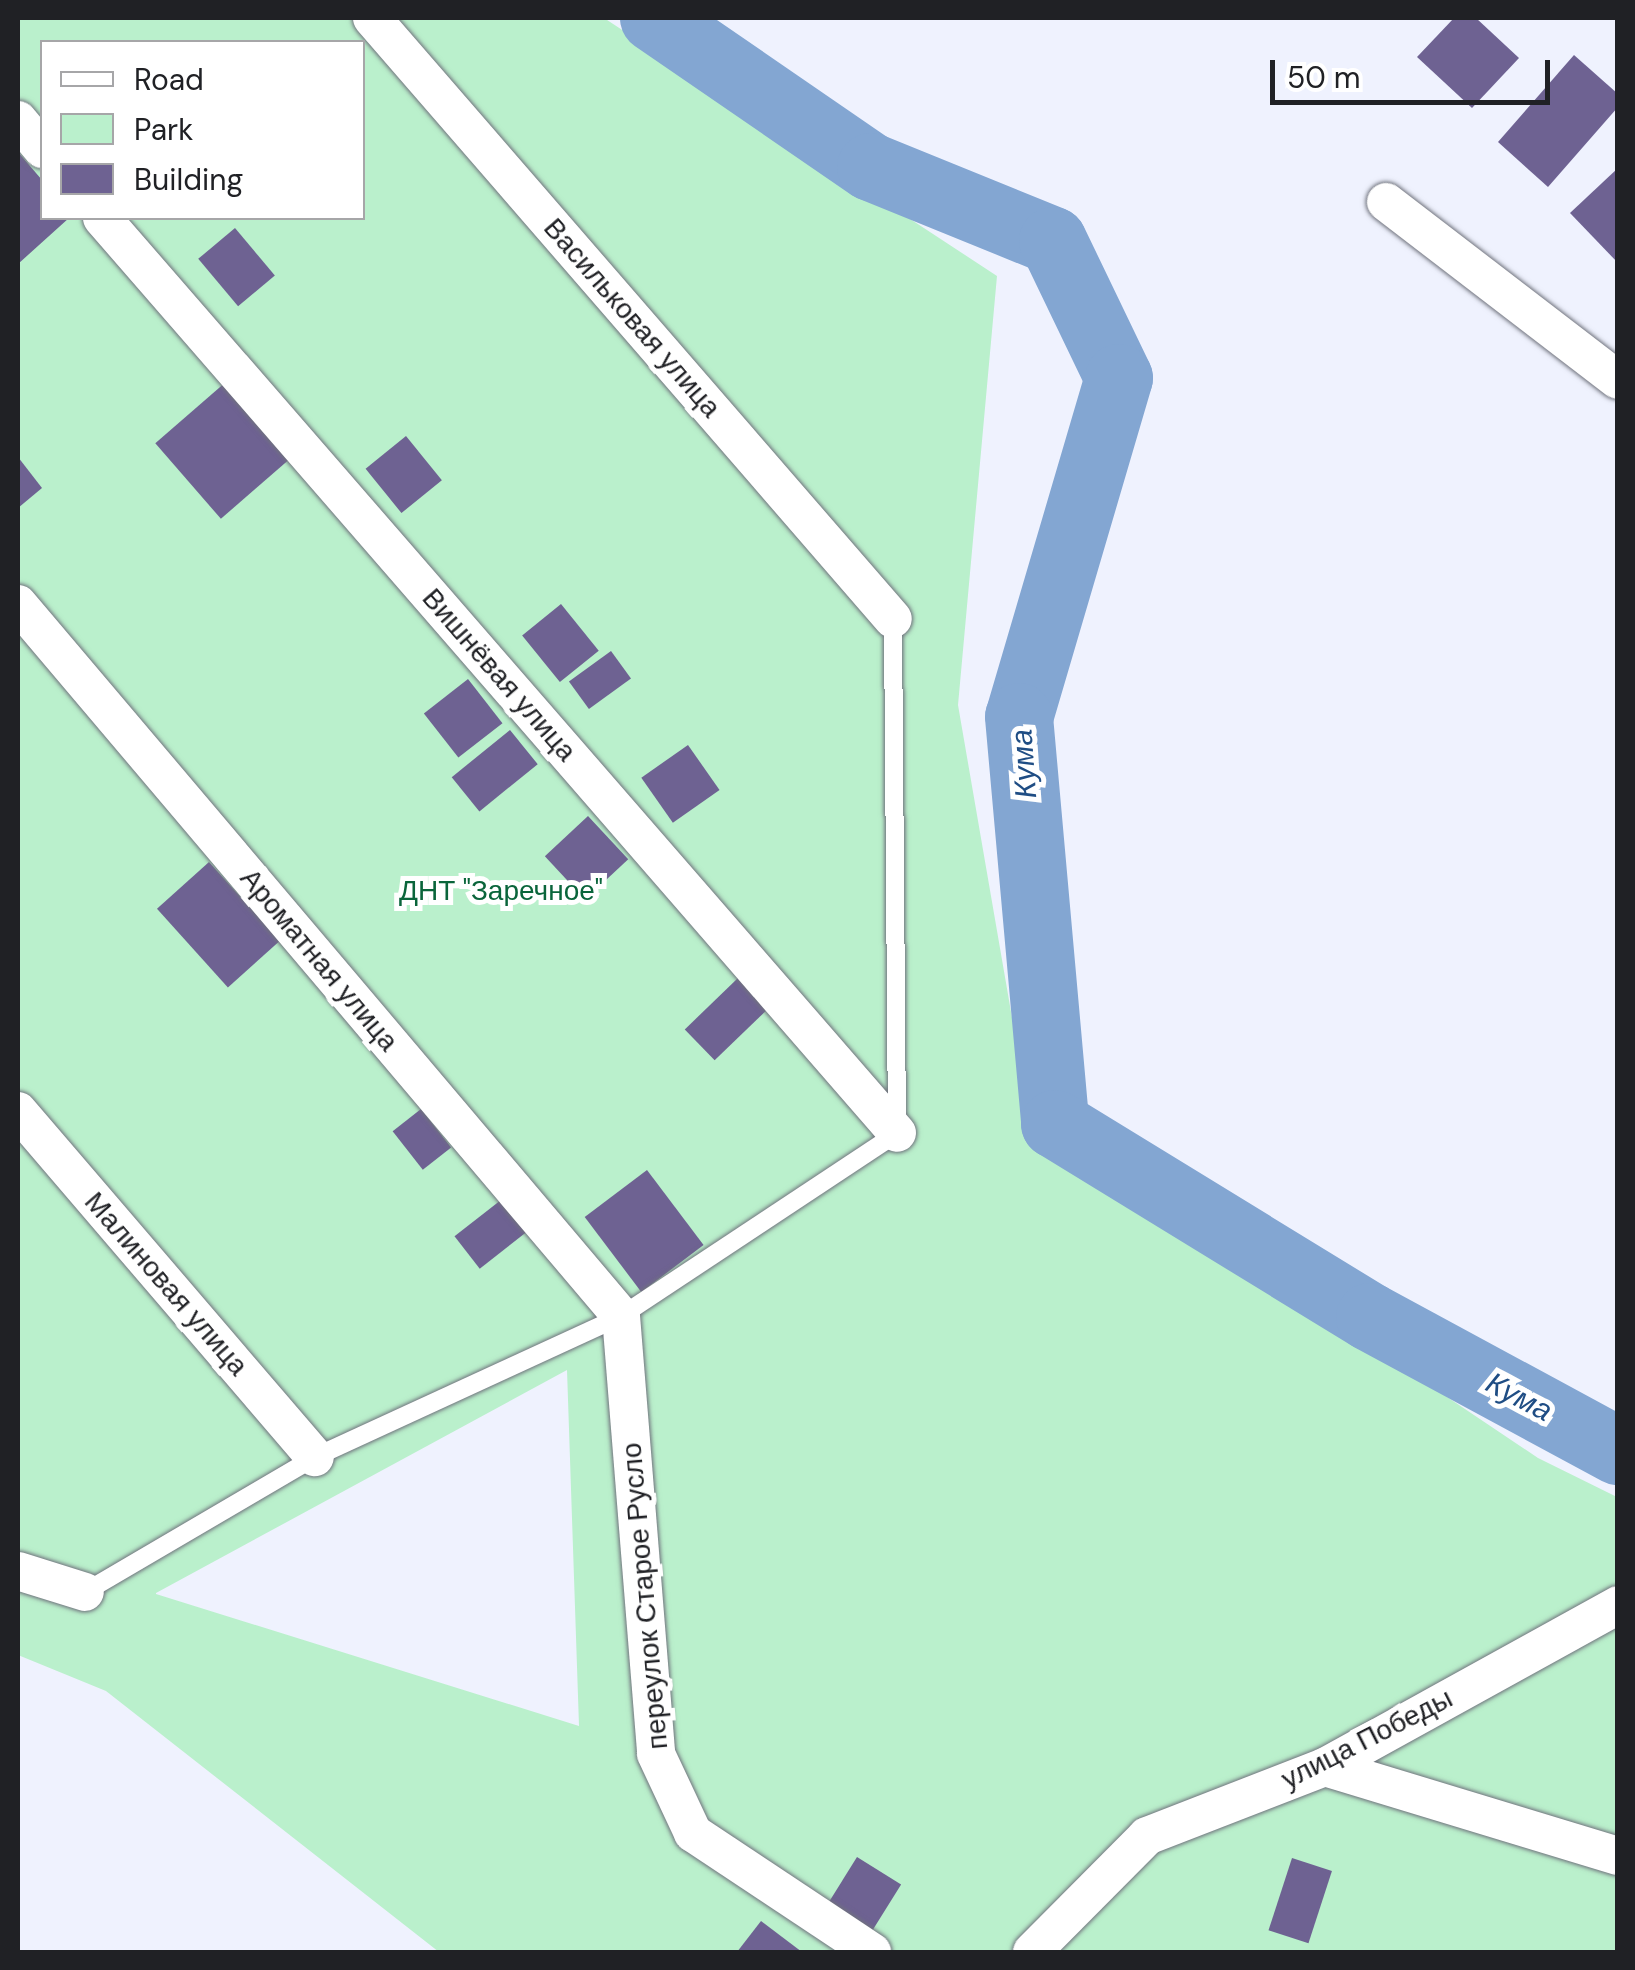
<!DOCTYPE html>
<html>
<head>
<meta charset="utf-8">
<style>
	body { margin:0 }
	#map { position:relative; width:1635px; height:1970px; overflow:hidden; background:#eff2fe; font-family:"DM Sans",sans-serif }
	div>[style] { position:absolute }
	.green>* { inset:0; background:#baf0cc }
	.river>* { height:68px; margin:-34px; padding:0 34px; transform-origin:34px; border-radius:34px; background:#83a6d2 }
	.building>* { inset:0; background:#6e6292; transform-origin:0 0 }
	.roads { filter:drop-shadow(0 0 2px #70737d) drop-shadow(0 0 2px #70737d) }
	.lane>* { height:18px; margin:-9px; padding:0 9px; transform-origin:9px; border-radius:9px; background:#fff }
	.street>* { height:38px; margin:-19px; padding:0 19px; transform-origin:19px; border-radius:19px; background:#fff }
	span { translate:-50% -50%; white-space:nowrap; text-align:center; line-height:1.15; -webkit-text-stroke:10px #fff; paint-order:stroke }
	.street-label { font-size:28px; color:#202125 }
	.park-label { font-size:28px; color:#0a653b }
	.water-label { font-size:30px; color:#1f4d84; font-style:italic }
	.frame { position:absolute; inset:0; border:20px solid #202125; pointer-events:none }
	.legend { position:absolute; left:40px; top:40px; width:325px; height:180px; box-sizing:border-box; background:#fff; border:2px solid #a6a6a8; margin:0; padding:12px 18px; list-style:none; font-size:30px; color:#202125 }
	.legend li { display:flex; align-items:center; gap:20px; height:50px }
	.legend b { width:50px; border:2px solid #a6a6a8 }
	.scale { position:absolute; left:1270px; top:60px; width:280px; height:45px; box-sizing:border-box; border:5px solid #202125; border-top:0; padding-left:12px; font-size:30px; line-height:35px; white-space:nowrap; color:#202125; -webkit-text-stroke:8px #fff; paint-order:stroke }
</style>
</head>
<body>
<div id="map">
	<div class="green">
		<div style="clip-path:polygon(evenodd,18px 18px,604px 18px,997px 276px,958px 705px,1029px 1116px,1538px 1458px,1617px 1497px,1617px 1952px,439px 1952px,106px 1691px,18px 1655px,18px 18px,42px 42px,362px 42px,362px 218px,42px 218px,42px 42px,18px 18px,567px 1370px,579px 1726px,156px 1594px,156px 1593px,567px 1370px)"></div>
	</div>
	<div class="river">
		<div style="left:654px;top:18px;width:263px;rotate:34.5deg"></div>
		<div style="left:871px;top:167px;width:196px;rotate:22.1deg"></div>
		<div style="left:1053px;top:241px;width:152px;rotate:64.3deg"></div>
		<div style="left:1119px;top:378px;width:353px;rotate:106.4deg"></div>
		<div style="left:1019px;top:717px;width:409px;rotate:84.9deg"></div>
		<div style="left:1055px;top:1124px;width:369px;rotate:31.5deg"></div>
		<div style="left:1370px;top:1317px;width:282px;rotate:28.4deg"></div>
	</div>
	<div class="building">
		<div style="clip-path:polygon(1454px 18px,1476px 18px,1519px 58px,1472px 108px,1417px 57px)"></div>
		<div style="clip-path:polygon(1574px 55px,1618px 94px,1618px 107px,1548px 187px,1498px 142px)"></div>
		<div style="clip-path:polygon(18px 152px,42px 180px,42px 218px,69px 218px,18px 264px)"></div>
		<div style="clip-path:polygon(1618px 168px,1618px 263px,1570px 213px)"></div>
		<div style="left:235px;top:228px;width:62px;height:48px;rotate:50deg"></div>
		<div style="left:227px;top:381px;width:100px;height:95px;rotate:49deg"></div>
		<div style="left:406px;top:436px;width:57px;height:52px;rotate:51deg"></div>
		<div style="clip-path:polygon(18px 457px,42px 488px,18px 508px)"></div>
		<div style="left:561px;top:604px;width:60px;height:50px;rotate:51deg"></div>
		<div style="left:611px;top:651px;width:34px;height:52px;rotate:54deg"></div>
		<div style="left:468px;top:679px;width:56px;height:56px;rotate:52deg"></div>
		<div style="left:510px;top:730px;width:44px;height:75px;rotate:51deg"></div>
		<div style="left:688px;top:745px;width:55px;height:57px;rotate:55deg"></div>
		<div style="left:588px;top:816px;width:59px;height:59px;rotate:47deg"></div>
		<div style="left:209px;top:862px;width:106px;height:70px;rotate:48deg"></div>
		<div style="left:738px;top:978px;width:43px;height:74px;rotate:46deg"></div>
		<div style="left:421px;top:1109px;width:49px;height:36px;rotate:52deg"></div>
		<div style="left:647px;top:1170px;width:94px;height:78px;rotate:53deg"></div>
		<div style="left:501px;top:1200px;width:41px;height:59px;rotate:52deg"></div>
		<div style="left:857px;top:1857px;width:52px;height:55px;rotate:32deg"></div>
		<div style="left:1292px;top:1858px;width:42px;height:76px;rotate:18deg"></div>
		<div style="clip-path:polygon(761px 1921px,802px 1952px,737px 1952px)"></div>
	</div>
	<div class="roads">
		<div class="lane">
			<div style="left:85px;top:1592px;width:267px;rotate:-30.4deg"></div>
			<div style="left:315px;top:1457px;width:337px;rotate:-24.7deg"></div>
			<div style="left:621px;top:1316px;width:331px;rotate:-33.5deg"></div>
			<div style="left:897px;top:1133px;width:514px;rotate:-90.45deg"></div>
		</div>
		<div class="street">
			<div style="left:372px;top:18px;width:795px;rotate:49.08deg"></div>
			<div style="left:18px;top:120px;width:38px;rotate:50deg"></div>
			<div style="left:1386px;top:202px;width:292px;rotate:37.5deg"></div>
			<div style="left:102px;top:218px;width:1212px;rotate:49.01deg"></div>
			<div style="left:18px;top:604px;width:933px;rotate:49.74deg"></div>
			<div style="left:621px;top:1316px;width:439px;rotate:85.4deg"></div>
			<div style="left:656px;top:1754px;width:87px;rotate:64.9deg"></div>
			<div style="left:693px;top:1833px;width:215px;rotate:33.6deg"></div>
			<div style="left:18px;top:1111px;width:456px;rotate:49.4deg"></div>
			<div style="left:18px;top:1571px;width:70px;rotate:17.4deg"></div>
			<div style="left:1325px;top:1767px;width:306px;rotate:16.9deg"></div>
			<div style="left:1032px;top:1952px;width:163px;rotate:-45.2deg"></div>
			<div style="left:1147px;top:1836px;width:191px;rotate:-21.2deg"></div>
			<div style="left:1325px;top:1767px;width:335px;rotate:-28.9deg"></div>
		</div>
	</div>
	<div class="street-label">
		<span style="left:632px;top:318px;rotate:49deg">Васильковая улица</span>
		<span style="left:499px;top:675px;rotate:49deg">Вишнёвая улица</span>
		<span style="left:319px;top:960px;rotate:50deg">Ароматная улица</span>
		<span style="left:166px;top:1284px;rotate:49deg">Малиновая улица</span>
		<span style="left:645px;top:1596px;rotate:-95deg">переулок Старое Русло</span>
		<span style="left:1367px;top:1739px;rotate:-27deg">улица Победы</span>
	</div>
	<div class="park-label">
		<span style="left:501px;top:891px">ДНТ "Заречное"</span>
	</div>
	<div class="water-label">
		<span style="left:1024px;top:764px;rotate:-94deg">Кума</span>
		<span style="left:1519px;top:1397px;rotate:28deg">Кума</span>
	</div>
	<div class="frame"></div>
	<ul class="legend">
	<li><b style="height:12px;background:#fff"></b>Road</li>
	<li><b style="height:28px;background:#baf0cc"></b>Park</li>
	<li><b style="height:28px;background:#6e6292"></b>Building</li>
	</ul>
	<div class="scale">50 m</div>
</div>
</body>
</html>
